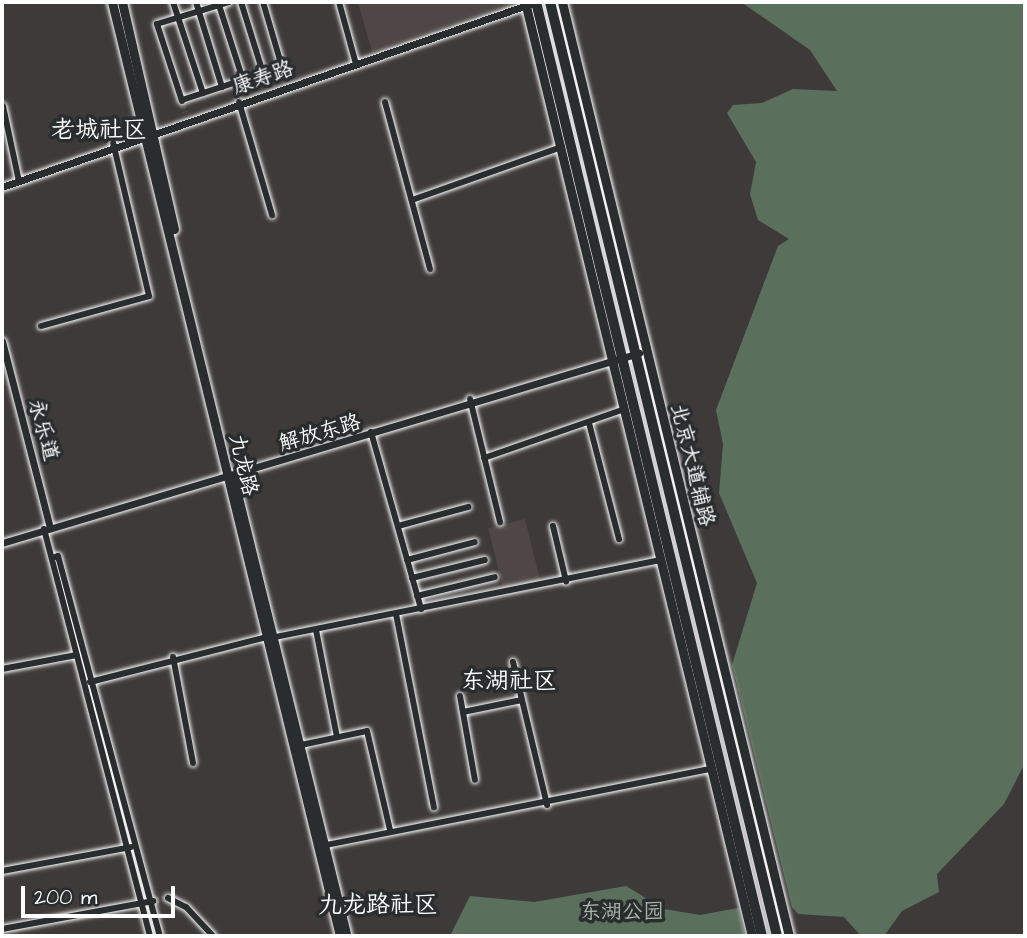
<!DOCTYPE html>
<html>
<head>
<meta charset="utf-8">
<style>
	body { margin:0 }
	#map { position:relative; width:1027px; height:938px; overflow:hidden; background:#3d3a39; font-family:"Architects Daughter","LXGW WenKai TC",sans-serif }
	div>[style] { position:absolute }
	.built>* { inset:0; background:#4e4745; transform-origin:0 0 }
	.green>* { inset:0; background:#5a705c }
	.minor-tunnel>* { height:6px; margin-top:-3px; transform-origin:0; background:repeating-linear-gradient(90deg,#504e4d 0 6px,transparent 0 9px) }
	.roads { filter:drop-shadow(0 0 2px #fff) drop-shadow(0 0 2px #fff) }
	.minor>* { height:6px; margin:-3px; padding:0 3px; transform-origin:3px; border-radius:3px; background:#2a2d2e }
	.tertiary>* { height:7px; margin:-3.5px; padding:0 3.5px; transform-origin:3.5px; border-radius:3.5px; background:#2a2d2e }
	.secondary>* { height:9px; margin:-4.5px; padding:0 4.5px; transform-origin:4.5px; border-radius:4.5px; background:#2a2d2e }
	.primary>* { height:10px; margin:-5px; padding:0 5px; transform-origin:5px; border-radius:5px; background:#2a2d2e }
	span { translate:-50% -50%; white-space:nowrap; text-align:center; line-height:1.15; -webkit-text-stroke:7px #2a2d2e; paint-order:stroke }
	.street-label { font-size:21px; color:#fff }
	.park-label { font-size:21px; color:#acb8ae }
	.quarter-label { font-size:24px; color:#fff }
	.frame { position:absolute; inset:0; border:4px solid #fff; pointer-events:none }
	.scale { position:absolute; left:21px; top:886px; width:154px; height:32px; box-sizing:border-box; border:4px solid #fff; border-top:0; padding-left:9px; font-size:21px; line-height:24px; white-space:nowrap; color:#fff; -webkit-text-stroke:5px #2a2d2e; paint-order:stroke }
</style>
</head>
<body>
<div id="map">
	<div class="built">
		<div style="clip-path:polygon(358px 2px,512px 2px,512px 4px,372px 52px)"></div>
		<div style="left:525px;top:519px;width:63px;height:38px;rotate:76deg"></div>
	</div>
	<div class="green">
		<div style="clip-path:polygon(741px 2px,1025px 2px,1025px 763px,1004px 804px,937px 874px,939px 892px,902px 911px,884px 936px,861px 936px,844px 917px,798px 914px,792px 907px,732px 665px,757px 583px,719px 493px,723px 444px,716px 410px,778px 246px,789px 239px,758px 220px,750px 194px,756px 162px,727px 113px,733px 105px,762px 103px,793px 89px,837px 91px,810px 50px)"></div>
		<div style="clip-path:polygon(626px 886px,664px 909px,700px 915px,738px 908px,745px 936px,450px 936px,470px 896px,534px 902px)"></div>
	</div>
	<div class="minor-tunnel">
		<div style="left:182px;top:103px;width:10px;rotate:73deg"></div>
		<div style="left:153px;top:901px;width:15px;rotate:-11deg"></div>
	</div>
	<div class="roads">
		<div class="minor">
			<div style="left:173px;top:2px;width:96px;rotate:71.8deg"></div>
			<div style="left:196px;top:2px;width:89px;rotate:73deg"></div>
			<div style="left:218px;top:2px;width:82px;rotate:72.2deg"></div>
			<div style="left:241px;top:2px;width:74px;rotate:72.8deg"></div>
			<div style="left:339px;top:2px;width:64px;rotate:74.7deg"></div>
			<div style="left:182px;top:100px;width:105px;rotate:-18.3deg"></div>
			<div style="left:282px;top:67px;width:68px;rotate:-106.3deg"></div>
			<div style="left:182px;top:101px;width:81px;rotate:-108deg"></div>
			<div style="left:157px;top:24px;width:75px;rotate:-17deg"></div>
			<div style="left:239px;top:102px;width:118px;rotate:73.7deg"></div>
			<div style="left:385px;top:102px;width:173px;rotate:74.9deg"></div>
			<div style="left:3px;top:106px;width:77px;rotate:78deg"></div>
			<div style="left:412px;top:200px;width:159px;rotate:-19.5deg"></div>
			<div style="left:41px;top:326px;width:112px;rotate:-15.5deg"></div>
			<div style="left:149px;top:296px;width:157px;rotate:-103.2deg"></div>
			<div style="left:470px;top:399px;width:127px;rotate:76.3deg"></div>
			<div style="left:589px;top:423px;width:120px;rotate:75.5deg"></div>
			<div style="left:371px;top:432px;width:184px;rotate:74.2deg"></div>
			<div style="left:484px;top:458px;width:149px;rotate:-19.2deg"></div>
			<div style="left:398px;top:526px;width:73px;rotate:-15.2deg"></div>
			<div style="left:553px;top:526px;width:57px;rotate:76.7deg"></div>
			<div style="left:44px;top:529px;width:421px;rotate:75.4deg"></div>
			<div style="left:52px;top:558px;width:6px;rotate:-18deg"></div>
			<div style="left:58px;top:556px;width:393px;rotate:75deg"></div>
			<div style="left:407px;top:560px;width:70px;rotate:-14.8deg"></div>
			<div style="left:412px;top:578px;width:75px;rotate:-13.9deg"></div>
			<div style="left:417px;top:596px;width:80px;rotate:-13.7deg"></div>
			<div style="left:396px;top:614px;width:197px;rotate:78.9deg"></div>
			<div style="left:316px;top:630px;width:109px;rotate:78.9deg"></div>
			<div style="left:275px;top:637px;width:394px;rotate:-11.3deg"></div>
			<div style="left:173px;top:657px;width:108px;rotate:79.3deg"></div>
			<div style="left:513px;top:662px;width:147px;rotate:76.6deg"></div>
			<div style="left:2px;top:669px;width:76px;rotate:-10.6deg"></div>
			<div style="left:90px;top:682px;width:183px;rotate:-14.3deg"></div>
			<div style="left:460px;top:696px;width:85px;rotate:79.9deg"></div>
			<div style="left:463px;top:712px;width:60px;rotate:-11.5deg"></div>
			<div style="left:301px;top:745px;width:67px;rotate:-12deg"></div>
			<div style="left:367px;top:731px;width:102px;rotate:76.9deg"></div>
			<div style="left:326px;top:845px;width:392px;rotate:-11.2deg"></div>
			<div style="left:2px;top:871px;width:131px;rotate:-10.5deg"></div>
			<div style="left:168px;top:898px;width:20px;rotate:27deg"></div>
			<div style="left:186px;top:907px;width:40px;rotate:47deg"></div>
			<div style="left:2px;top:929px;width:154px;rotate:-10.5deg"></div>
		</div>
		<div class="tertiary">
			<div style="left:2px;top:187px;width:565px;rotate:-19.11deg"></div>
			<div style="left:2px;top:341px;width:193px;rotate:75.6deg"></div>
			<div style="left:2px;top:543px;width:665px;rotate:-16.61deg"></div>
		</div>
		<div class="secondary">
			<div style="left:112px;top:2px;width:961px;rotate:76.28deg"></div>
			<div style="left:122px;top:2px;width:233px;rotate:77.1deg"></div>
			<div style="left:525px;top:2px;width:961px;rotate:76.34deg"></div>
			<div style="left:562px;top:2px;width:961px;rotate:76.34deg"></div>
			<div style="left:233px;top:477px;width:473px;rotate:76.1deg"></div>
		</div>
		<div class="primary">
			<div style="left:536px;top:2px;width:961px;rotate:76.4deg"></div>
			<div style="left:550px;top:2px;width:961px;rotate:76.34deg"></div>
		</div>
	</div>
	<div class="street-label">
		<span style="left:263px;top:78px;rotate:-19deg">康寿路</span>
		<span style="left:43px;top:430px;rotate:75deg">永乐道</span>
		<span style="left:320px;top:433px;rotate:-16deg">解放东路</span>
		<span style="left:243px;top:465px;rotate:76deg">九龙路</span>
		<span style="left:692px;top:465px;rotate:76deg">北京大道辅路</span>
	</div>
	<div class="park-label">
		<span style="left:622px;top:912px">东湖公园</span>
	</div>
	<div class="quarter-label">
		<span style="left:99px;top:131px">老城社区</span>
		<span style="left:509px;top:682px">东湖社区</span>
		<span style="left:378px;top:906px">九龙路社区</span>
	</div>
	<div class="frame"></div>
	<div class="scale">200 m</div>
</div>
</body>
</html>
